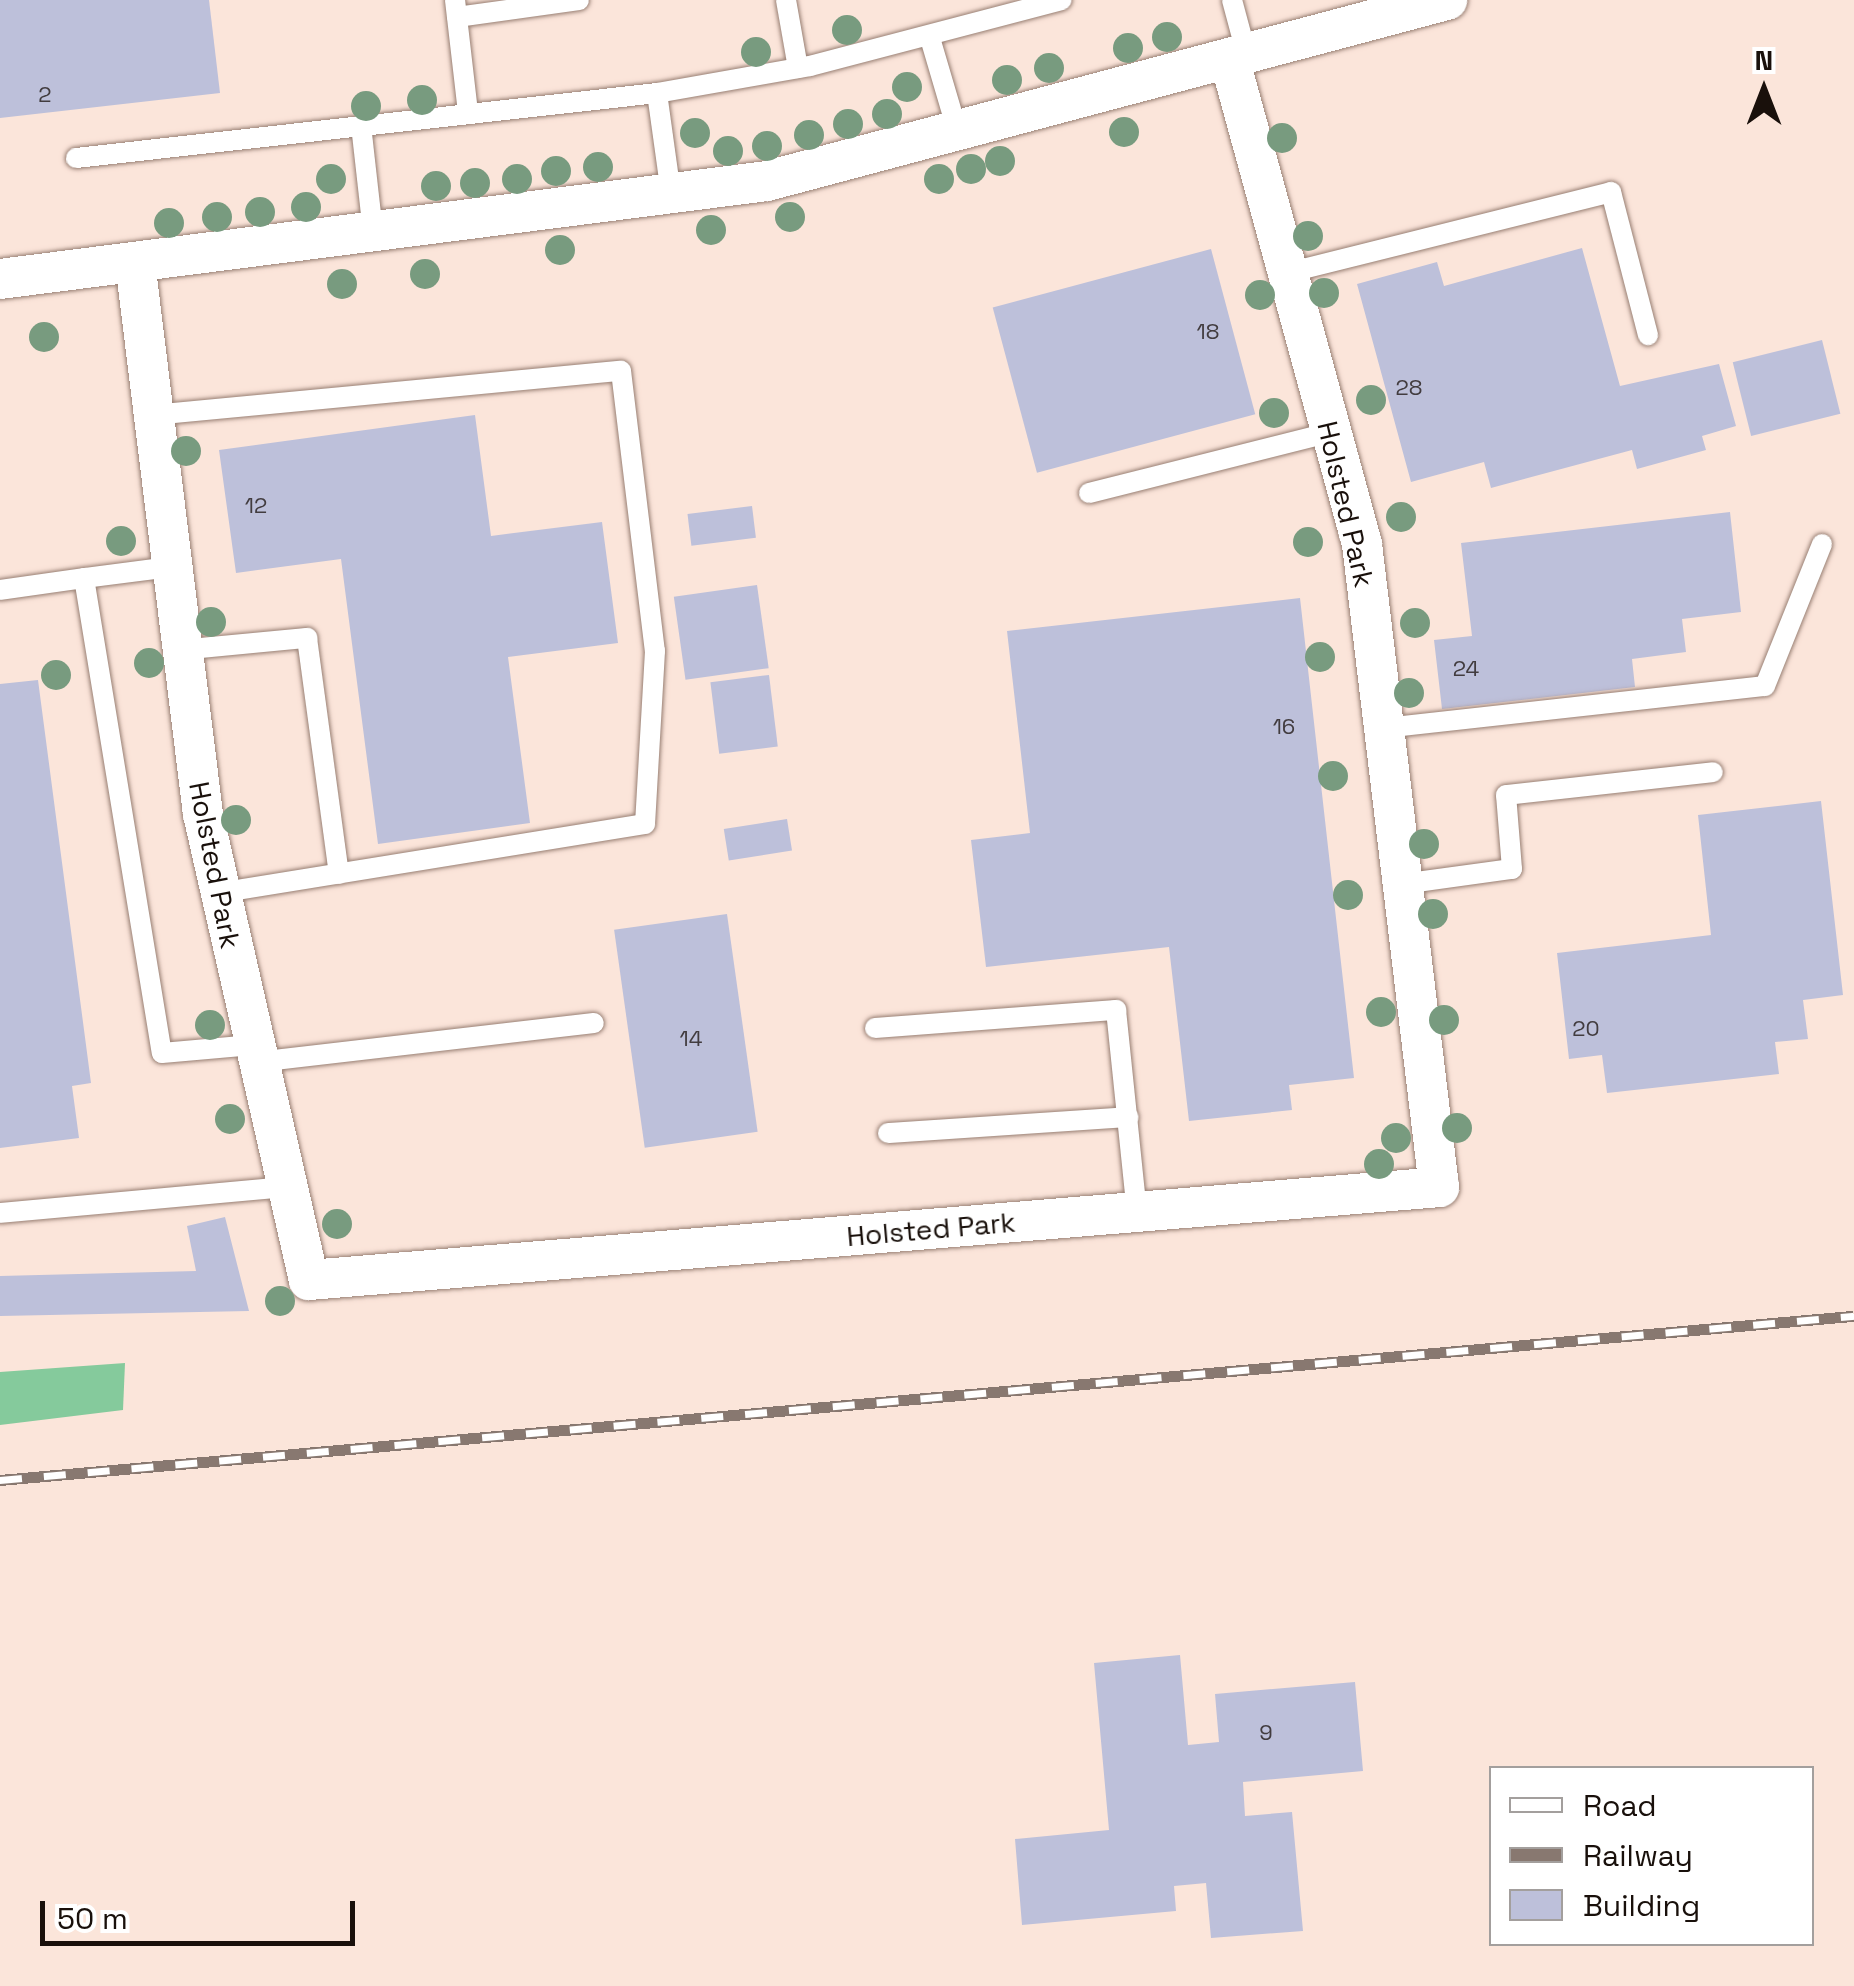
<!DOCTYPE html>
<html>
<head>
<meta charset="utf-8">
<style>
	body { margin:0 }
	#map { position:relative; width:1854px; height:1986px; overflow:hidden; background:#fbe5da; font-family:"Space Grotesk",sans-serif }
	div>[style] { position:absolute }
	.forest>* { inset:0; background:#85ca9c }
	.building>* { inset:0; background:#bdc0da; transform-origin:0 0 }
	.roads { filter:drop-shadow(0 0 2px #987f73) drop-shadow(0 0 2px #987f73) }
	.service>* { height:20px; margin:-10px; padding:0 10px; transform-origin:10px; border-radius:10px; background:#fff }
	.minor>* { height:40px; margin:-20px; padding:0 20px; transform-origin:20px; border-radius:20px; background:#fff }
	.rail>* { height:11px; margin-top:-5.5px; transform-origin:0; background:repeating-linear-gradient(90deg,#fff 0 22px,#887870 0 44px); box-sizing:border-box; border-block:2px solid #887870 }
	.trees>* { width:30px; height:30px; margin:-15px; border-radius:50%; background:#789b7f }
	span { translate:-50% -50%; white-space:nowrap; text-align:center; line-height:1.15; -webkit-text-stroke:8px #fff; paint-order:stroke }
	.number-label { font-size:22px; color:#423c3f }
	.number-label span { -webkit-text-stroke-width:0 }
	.street-label { font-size:28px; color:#19100b }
	.legend { position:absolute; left:1489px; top:1766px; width:325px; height:180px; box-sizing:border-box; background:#fff; border:2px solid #a39f9d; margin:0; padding:12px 18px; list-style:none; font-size:30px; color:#19100b }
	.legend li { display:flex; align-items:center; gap:20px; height:50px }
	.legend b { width:50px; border:2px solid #a39f9d }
	.north { position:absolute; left:1714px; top:40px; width:100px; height:100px; -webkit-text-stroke:8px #fff; paint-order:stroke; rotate:0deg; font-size:28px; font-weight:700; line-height:40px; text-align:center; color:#19100b }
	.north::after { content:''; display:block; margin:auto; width:35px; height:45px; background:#19100b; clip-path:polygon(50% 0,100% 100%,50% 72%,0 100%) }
	.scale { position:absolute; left:40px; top:1901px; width:315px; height:45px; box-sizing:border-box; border:5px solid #19100b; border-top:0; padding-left:12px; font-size:30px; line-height:35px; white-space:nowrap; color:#19100b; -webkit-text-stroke:8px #fff; paint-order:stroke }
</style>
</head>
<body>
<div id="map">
	<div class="forest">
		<div style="clip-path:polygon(125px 1363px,123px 1410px,0 1425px,0 1372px)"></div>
	</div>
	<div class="building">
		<div style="clip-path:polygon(0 0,209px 0,220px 93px,0 118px)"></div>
		<div style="clip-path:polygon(1582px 248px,1620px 386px,1719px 364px,1736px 426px,1702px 436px,1706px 450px,1637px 469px,1632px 450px,1491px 488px,1484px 462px,1411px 482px,1357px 284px,1437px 262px,1444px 286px)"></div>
		<div style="left:1211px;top:249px;width:171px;height:226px;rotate:75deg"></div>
		<div style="left:1822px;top:340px;width:76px;height:92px;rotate:76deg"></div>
		<div style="clip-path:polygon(475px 415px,491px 536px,602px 522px,618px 643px,508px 657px,530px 823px,378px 844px,341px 559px,236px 573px,219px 450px)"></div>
		<div style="left:752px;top:506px;width:32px;height:65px;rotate:83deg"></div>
		<div style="clip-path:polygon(1730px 512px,1741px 612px,1682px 619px,1686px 652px,1632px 659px,1635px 687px,1442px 709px,1434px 640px,1472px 636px,1461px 543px)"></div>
		<div style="left:757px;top:585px;width:84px;height:84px;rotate:82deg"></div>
		<div style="clip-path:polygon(1300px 598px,1354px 1078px,1289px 1085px,1292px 1110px,1189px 1121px,1169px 947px,986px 967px,971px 840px,1030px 833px,1007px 631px)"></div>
		<div style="left:769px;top:675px;width:72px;height:59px;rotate:83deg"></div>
		<div style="clip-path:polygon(38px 680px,91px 1083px,72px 1086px,79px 1138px,0 1148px,0 684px)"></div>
		<div style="clip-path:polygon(1821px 801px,1843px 995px,1803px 1000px,1808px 1039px,1775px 1042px,1779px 1074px,1607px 1093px,1602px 1055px,1569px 1059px,1557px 953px,1711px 935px,1698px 815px)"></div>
		<div style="left:787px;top:819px;width:32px;height:64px;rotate:81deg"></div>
		<div style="left:727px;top:914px;width:220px;height:114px;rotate:82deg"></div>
		<div style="clip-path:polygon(225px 1217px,249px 1311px,0 1316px,0 1276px,196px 1271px,187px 1226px)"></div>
		<div style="clip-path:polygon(1180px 1655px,1188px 1745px,1219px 1742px,1215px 1694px,1355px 1682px,1363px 1771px,1243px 1782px,1245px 1816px,1292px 1812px,1303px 1931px,1211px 1938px,1206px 1883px,1174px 1886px,1176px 1911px,1022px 1925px,1015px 1839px,1109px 1830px,1094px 1663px)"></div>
	</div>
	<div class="roads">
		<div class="service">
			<div style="left:455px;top:0;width:113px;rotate:83.4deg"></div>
			<div style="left:786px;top:0;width:69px;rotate:80deg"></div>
			<div style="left:1232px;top:0;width:58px;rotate:75deg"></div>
			<div style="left:457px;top:17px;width:123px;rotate:-7.9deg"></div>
			<div style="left:930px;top:38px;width:99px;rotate:73.6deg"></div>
			<div style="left:657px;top:93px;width:102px;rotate:82.1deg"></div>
			<div style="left:361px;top:125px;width:108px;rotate:83.6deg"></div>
			<div style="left:76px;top:158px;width:585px;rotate:-6.38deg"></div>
			<div style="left:657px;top:93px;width:155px;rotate:-10deg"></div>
			<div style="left:810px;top:66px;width:260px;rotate:-14.7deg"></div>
			<div style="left:1287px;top:273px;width:334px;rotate:-14deg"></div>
			<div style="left:1611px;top:192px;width:148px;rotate:75.5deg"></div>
			<div style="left:152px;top:415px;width:471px;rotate:-5.4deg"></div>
			<div style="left:621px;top:371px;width:282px;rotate:83.1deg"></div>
			<div style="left:655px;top:651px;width:173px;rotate:93.3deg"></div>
			<div style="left:645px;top:824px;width:434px;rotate:170.8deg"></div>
			<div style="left:1089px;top:493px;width:250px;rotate:-14.1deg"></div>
			<div style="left:170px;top:567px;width:87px;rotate:172.7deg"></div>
			<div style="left:84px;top:578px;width:481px;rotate:80.7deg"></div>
			<div style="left:162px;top:1053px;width:91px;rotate:-5deg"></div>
			<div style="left:0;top:590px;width:85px;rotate:-8.1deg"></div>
			<div style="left:179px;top:650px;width:129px;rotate:-5.4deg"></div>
			<div style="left:307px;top:638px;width:238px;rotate:82.3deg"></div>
			<div style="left:1384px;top:728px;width:383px;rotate:-6.3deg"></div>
			<div style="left:1765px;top:686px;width:153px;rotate:-68.1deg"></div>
			<div style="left:1402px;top:884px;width:111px;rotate:-7.8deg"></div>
			<div style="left:1512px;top:869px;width:74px;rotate:-94.6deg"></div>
			<div style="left:1506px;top:795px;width:208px;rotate:-6.3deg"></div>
			<div style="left:875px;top:1028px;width:242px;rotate:-4.3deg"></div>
			<div style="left:1116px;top:1010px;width:203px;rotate:84.1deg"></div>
			<div style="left:257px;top:1062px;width:339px;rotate:-6.6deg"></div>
			<div style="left:888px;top:1133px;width:241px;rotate:-3.8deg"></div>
			<div style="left:0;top:1213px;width:288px;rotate:-5.2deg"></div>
		</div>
		<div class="minor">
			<div style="left:135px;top:262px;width:556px;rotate:82.98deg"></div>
			<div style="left:203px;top:814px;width:478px;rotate:77.2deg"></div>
			<div style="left:309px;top:1280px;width:1134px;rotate:-4.7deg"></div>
			<div style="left:1439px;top:1187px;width:648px;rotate:-96.83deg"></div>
			<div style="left:1362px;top:544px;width:501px;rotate:-105.29deg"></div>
			<div style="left:0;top:279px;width:773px;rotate:-7.28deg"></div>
			<div style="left:767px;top:181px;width:704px;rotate:-14.91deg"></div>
		</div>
	</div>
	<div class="rail">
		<div style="left:0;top:1480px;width:1861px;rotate:-5.06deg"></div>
	</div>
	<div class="trees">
		<div style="left:847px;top:30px"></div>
		<div style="left:1167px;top:37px"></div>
		<div style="left:1128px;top:48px"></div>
		<div style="left:756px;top:52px"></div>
		<div style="left:1049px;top:68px"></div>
		<div style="left:1007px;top:80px"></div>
		<div style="left:907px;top:87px"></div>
		<div style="left:422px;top:100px"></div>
		<div style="left:366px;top:106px"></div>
		<div style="left:887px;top:114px"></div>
		<div style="left:848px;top:124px"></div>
		<div style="left:1124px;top:132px"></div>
		<div style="left:695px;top:133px"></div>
		<div style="left:809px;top:135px"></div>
		<div style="left:1282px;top:138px"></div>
		<div style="left:767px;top:146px"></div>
		<div style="left:728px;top:151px"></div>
		<div style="left:1000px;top:161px"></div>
		<div style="left:598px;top:167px"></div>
		<div style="left:971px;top:169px"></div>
		<div style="left:556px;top:171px"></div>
		<div style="left:331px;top:179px"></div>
		<div style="left:517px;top:179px"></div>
		<div style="left:939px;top:179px"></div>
		<div style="left:475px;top:183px"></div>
		<div style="left:436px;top:186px"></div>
		<div style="left:306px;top:207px"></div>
		<div style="left:260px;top:212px"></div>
		<div style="left:217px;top:217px"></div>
		<div style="left:790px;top:217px"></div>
		<div style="left:169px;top:223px"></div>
		<div style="left:711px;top:230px"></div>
		<div style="left:1308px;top:236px"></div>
		<div style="left:560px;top:250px"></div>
		<div style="left:425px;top:274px"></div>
		<div style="left:342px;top:284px"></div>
		<div style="left:1324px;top:293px"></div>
		<div style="left:1260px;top:295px"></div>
		<div style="left:44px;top:337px"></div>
		<div style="left:1371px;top:400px"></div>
		<div style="left:1274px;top:413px"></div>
		<div style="left:186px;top:451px"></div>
		<div style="left:1401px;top:517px"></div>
		<div style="left:121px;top:541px"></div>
		<div style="left:1308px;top:542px"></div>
		<div style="left:211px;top:622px"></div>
		<div style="left:1415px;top:623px"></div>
		<div style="left:1320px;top:657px"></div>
		<div style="left:149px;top:663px"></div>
		<div style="left:56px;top:675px"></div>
		<div style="left:1409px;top:693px"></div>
		<div style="left:1333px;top:776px"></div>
		<div style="left:236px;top:820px"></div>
		<div style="left:1424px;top:844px"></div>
		<div style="left:1348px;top:895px"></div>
		<div style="left:1433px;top:914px"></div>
		<div style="left:1381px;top:1012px"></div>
		<div style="left:1444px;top:1020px"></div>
		<div style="left:210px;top:1025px"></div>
		<div style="left:230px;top:1119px"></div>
		<div style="left:1457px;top:1128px"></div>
		<div style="left:1396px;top:1138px"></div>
		<div style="left:1379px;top:1164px"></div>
		<div style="left:337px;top:1224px"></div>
		<div style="left:280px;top:1301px"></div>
	</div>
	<div class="number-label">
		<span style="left:45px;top:95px">2</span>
		<span style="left:1208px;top:332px">18</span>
		<span style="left:1409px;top:388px">28</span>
		<span style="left:256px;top:506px">12</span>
		<span style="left:1466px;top:669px">24</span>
		<span style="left:1284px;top:727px">16</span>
		<span style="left:1586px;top:1029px">20</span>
		<span style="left:691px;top:1039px">14</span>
		<span style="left:1266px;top:1733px">9</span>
	</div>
	<div class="street-label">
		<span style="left:1346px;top:504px;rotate:77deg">Holsted Park</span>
		<span style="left:215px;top:865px;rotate:79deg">Holsted Park</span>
		<span style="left:931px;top:1229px;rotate:-5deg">Holsted Park</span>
	</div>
	<ul class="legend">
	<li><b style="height:12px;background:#fff"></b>Road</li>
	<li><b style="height:12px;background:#887870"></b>Railway</li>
	<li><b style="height:28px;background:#bdc0da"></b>Building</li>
	</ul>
	<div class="north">N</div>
	<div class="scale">50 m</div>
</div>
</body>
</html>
